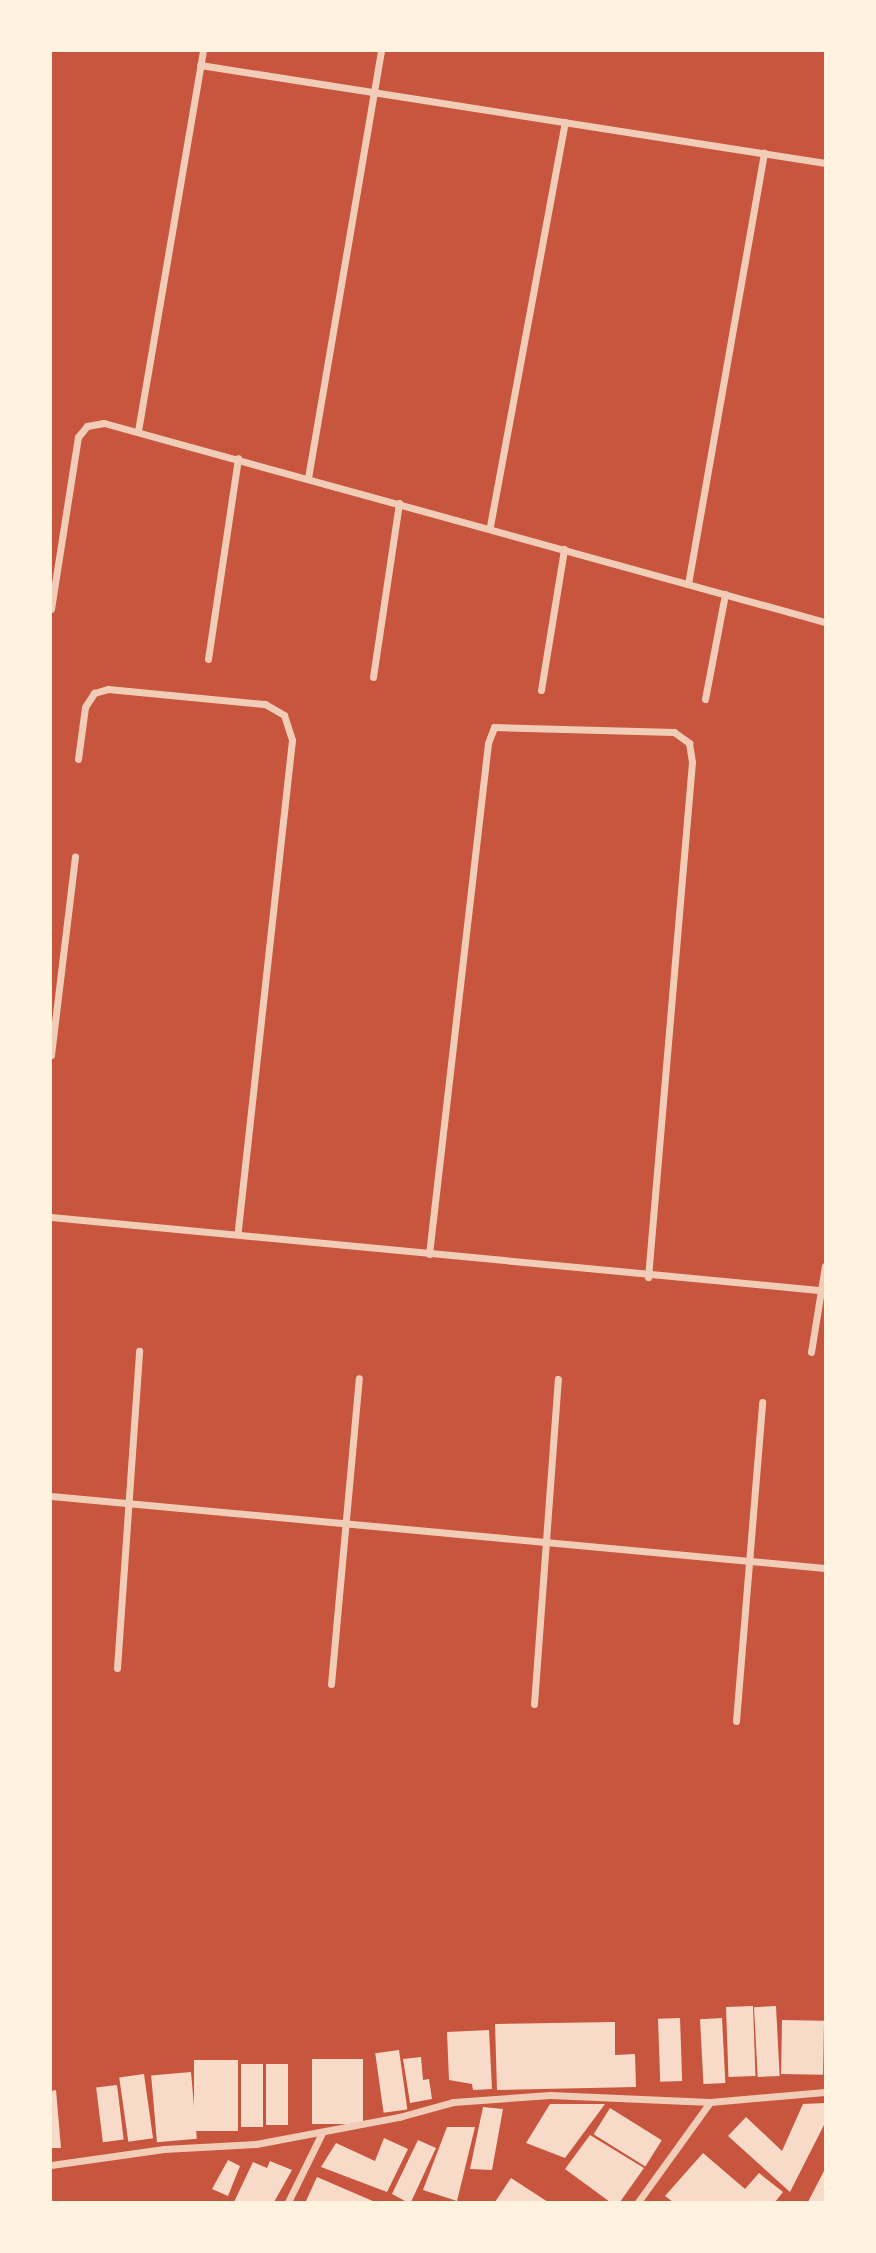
<!DOCTYPE html>
<html>
<head>
<meta charset="utf-8">
<style>
	body { margin:0 }
	#map { position:relative; width:876px; height:2253px; overflow:hidden; background:#c8553d; font-family:"Open Sans",sans-serif }
	div>[style] { position:absolute }
	.building>* { inset:0; background:#f7dbc8; transform-origin:0 0 }
	.minor>* { height:7px; margin:-3.5px; padding:0 3.5px; transform-origin:3.5px; border-radius:3.5px; background:#f1ccb7 }
	span { translate:-50% -50%; white-space:nowrap; text-align:center; line-height:1.15; -webkit-text-stroke:7px #fff3e0; paint-order:stroke }
	.frame { position:absolute; inset:0; border:52px solid #fff3e0; pointer-events:none }
</style>
</head>
<body>
<div id="map">
	<div class="building">
		<div style="left:753px;top:2006px;width:70px;height:27px;rotate:88deg"></div>
		<div style="left:776px;top:2006px;width:70px;height:22px;rotate:87deg"></div>
		<div style="left:680px;top:2018px;width:63px;height:22px;rotate:88deg"></div>
		<div style="left:722px;top:2018px;width:65px;height:22px;rotate:87deg"></div>
		<div style="left:782px;top:2020px;width:42px;height:54px;rotate:1deg"></div>
		<div style="clip-path:polygon(615px 2022px,615px 2055px,635px 2054px,636px 2087px,497px 2090px,495px 2024px)"></div>
		<div style="clip-path:polygon(489px 2030px,492px 2089px,473px 2090px,472px 2084px,449px 2080px,447px 2032px)"></div>
		<div style="left:399px;top:2050px;width:60px;height:24px;rotate:82deg"></div>
		<div style="clip-path:polygon(421px 2057px,423px 2080px,429px 2079px,432px 2099px,410px 2103px,403px 2059px)"></div>
		<div style="left:312px;top:2059px;width:51px;height:65px"></div>
		<div style="left:194px;top:2060px;width:44px;height:71px"></div>
		<div style="left:241px;top:2064px;width:22px;height:63px"></div>
		<div style="left:266px;top:2064px;width:22px;height:61px"></div>
		<div style="left:191px;top:2072px;width:67px;height:40px;rotate:85deg"></div>
		<div style="left:144px;top:2074px;width:65px;height:25px;rotate:82deg"></div>
		<div style="left:117px;top:2085px;width:55px;height:21px;rotate:83deg"></div>
		<div style="clip-path:polygon(56px 2090px,61px 2148px,51px 2148px,51px 2091px)"></div>
		<div style="clip-path:polygon(825px 2103px,825px 2123px,790px 2192px,728px 2136px,746px 2117px,782px 2151px,803px 2104px)"></div>
		<div style="clip-path:polygon(550px 2104px,605px 2104px,565px 2158px,526px 2143px)"></div>
		<div style="clip-path:polygon(483px 2107px,503px 2109px,492px 2170px,470px 2169px)"></div>
		<div style="left:610px;top:2108px;width:61px;height:31px;rotate:32deg"></div>
		<div style="clip-path:polygon(447px 2127px,475px 2127px,457px 2201px,423px 2190px)"></div>
		<div style="clip-path:polygon(590px 2135px,644px 2168px,620px 2202px,610px 2202px,565px 2169px)"></div>
		<div style="clip-path:polygon(384px 2138px,408px 2149px,387px 2192px,321px 2167px,336px 2143px,375px 2161px)"></div>
		<div style="clip-path:polygon(418px 2140px,436px 2148px,411px 2202px,407px 2202px,392px 2194px)"></div>
		<div style="clip-path:polygon(703px 2153px,745px 2189px,759px 2173px,783px 2192px,775px 2202px,673px 2202px,665px 2196px)"></div>
		<div style="clip-path:polygon(228px 2160px,240px 2166px,228px 2196px,212px 2189px)"></div>
		<div style="clip-path:polygon(270px 2161px,292px 2170px,274px 2202px,234px 2202px,253px 2162px,267px 2168px)"></div>
		<div style="clip-path:polygon(825px 2169px,825px 2202px,808px 2202px,809px 2200px)"></div>
		<div style="clip-path:polygon(317px 2177px,375px 2202px,306px 2201px)"></div>
		<div style="clip-path:polygon(511px 2178px,548px 2202px,495px 2202px)"></div>
	</div>
	<div class="minor">
		<div style="left:200px;top:65px;width:633px;rotate:8.91deg"></div>
		<div style="left:138px;top:431px;width:386px;rotate:-80.3deg"></div>
		<div style="left:308px;top:478px;width:433px;rotate:-80.3deg"></div>
		<div style="left:490px;top:526px;width:411px;rotate:-79.5deg"></div>
		<div style="left:688px;top:584px;width:438px;rotate:-80deg"></div>
		<div style="left:51px;top:609px;width:174px;rotate:-81.1deg"></div>
		<div style="left:78px;top:437px;width:14px;rotate:-51deg"></div>
		<div style="left:87px;top:426px;width:17px;rotate:-10deg"></div>
		<div style="left:104px;top:423px;width:748px;rotate:15.43deg"></div>
		<div style="left:208px;top:659px;width:203px;rotate:-81.5deg"></div>
		<div style="left:373px;top:677px;width:176px;rotate:-81.5deg"></div>
		<div style="left:541px;top:690px;width:143px;rotate:-80.7deg"></div>
		<div style="left:705px;top:699px;width:107px;rotate:-79.2deg"></div>
		<div style="left:78px;top:759px;width:52px;rotate:-82.3deg"></div>
		<div style="left:85px;top:707px;width:17px;rotate:-57deg"></div>
		<div style="left:94px;top:693px;width:15px;rotate:-16deg"></div>
		<div style="left:108px;top:689px;width:158px;rotate:5.5deg"></div>
		<div style="left:265px;top:704px;width:22px;rotate:30deg"></div>
		<div style="left:284px;top:715px;width:26px;rotate:72deg"></div>
		<div style="left:292px;top:740px;width:496px;rotate:96.3deg"></div>
		<div style="left:51px;top:1055px;width:200px;rotate:-83.1deg"></div>
		<div style="left:51px;top:1217px;width:771px;rotate:5.43deg"></div>
		<div style="left:429px;top:1254px;width:514px;rotate:-83.41deg"></div>
		<div style="left:488px;top:743px;width:17px;rotate:-69deg"></div>
		<div style="left:494px;top:727px;width:180px;rotate:1.6deg"></div>
		<div style="left:674px;top:732px;width:19px;rotate:36deg"></div>
		<div style="left:689px;top:743px;width:19px;rotate:81deg"></div>
		<div style="left:692px;top:762px;width:517px;rotate:94.88deg"></div>
		<div style="left:811px;top:1352px;width:87px;rotate:-80.8deg"></div>
		<div style="left:51px;top:1496px;width:777px;rotate:5.31deg"></div>
		<div style="left:117px;top:1668px;width:318px;rotate:-86deg"></div>
		<div style="left:331px;top:1684px;width:307px;rotate:-84.8deg"></div>
		<div style="left:534px;top:1704px;width:326px;rotate:-85.8deg"></div>
		<div style="left:736px;top:1721px;width:320px;rotate:-85.3deg"></div>
		<div style="left:51px;top:2165px;width:114px;rotate:-8.1deg"></div>
		<div style="left:164px;top:2149px;width:92px;rotate:-3.1deg"></div>
		<div style="left:256px;top:2144px;width:146px;rotate:-10.7deg"></div>
		<div style="left:399px;top:2117px;width:56px;rotate:-15.5deg"></div>
		<div style="left:453px;top:2102px;width:97px;rotate:-4.1deg"></div>
		<div style="left:550px;top:2095px;width:160px;rotate:2.5deg"></div>
		<div style="left:710px;top:2102px;width:115px;rotate:-5deg"></div>
		<div style="left:288px;top:2202px;width:77px;rotate:-63.8deg"></div>
		<div style="left:638px;top:2202px;width:123px;rotate:-54.2deg"></div>
	</div>
	<div class="frame"></div>
</div>
</body>
</html>
